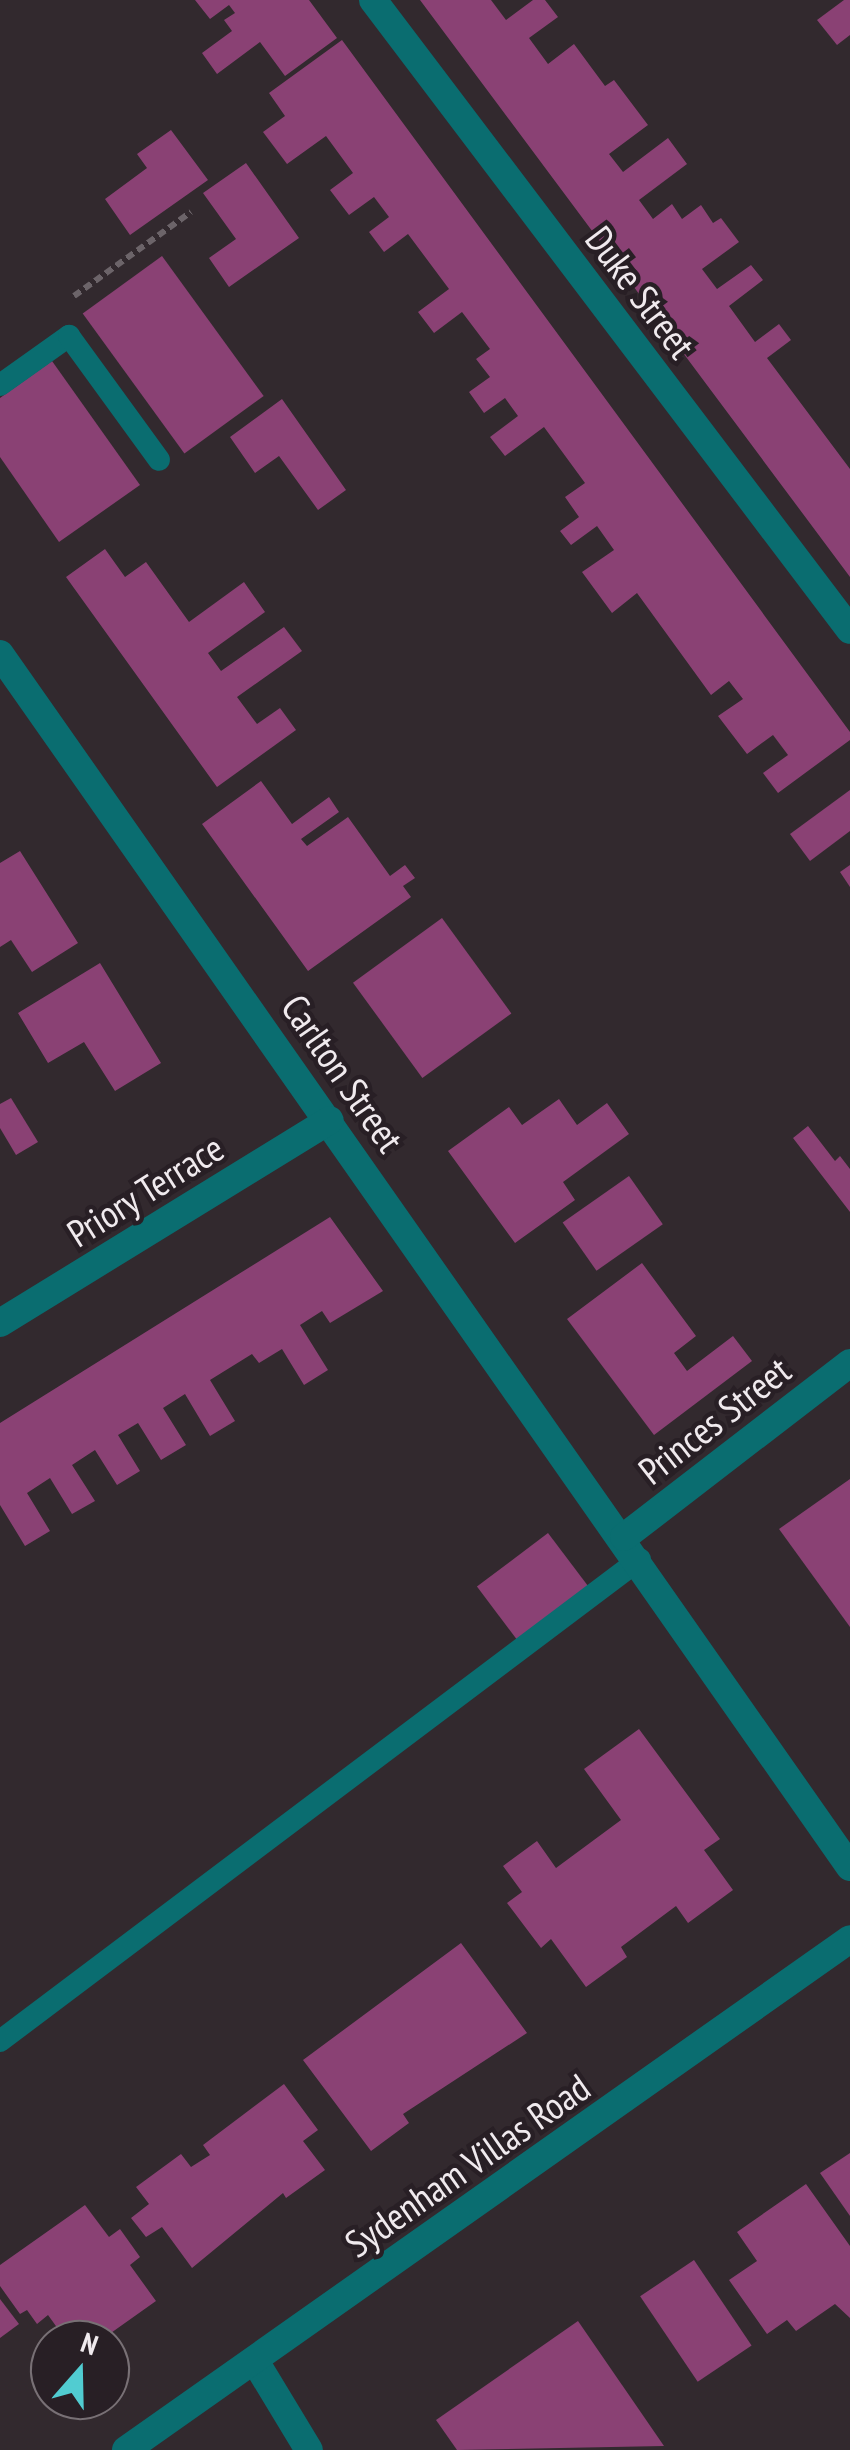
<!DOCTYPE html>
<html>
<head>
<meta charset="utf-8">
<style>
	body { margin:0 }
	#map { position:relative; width:850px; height:2450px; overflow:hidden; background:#32292e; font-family:"PT Sans Narrow",sans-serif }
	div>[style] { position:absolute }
	.building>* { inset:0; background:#8a4174; transform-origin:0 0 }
	.path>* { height:6px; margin-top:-3px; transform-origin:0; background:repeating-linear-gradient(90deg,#6c6469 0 8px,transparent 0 13px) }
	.service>* { height:22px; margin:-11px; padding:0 11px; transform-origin:11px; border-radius:11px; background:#0a6d70 }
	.minor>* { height:28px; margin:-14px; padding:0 14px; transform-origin:14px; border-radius:14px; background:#0a6d70 }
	span { translate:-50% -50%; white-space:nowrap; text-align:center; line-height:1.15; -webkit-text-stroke:9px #281f25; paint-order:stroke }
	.street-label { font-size:38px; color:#f0eaee }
	.north { position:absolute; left:30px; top:2320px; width:100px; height:100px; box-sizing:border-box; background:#281f25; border:2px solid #787075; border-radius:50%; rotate:20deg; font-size:28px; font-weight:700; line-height:40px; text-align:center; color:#f0eaee }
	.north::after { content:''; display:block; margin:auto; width:35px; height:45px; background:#51ccd1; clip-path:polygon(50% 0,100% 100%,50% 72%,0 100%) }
</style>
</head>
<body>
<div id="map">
	<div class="building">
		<div style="clip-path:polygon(195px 0,309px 0,337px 38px,285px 76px,260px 42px,217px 74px,202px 53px,232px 31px,224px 20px,235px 13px,229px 5px,210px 19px)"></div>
		<div style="clip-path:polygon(420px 0,491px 0,506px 20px,533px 0,545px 0,558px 17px,529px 38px,548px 64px,574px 44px,605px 86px,614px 80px,648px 125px,609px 154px,623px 172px,668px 138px,687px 164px,639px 200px,653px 219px,672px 204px,682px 219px,701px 205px,713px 223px,721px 218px,739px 242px,702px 269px,717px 289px,751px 265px,763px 280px,729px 306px,755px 342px,779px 324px,791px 340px,767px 358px,850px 469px,850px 577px)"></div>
		<div style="clip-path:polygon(844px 0,850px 0,850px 35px,837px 45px,817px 20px)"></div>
		<div style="clip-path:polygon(342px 40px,850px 732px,850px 740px,778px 793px,763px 773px,788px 755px,773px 735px,747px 754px,718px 716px,743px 699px,729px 681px,711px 695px,637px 593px,612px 613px,582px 572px,614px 550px,597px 526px,571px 545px,560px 531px,579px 517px,565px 497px,585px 483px,544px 427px,505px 456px,490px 437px,518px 416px,505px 398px,484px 413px,469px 392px,490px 377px,476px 359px,490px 349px,462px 312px,434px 333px,418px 312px,449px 289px,408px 234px,384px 252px,369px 232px,389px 217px,374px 197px,349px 215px,330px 190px,353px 173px,326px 136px,287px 164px,263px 132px,285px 116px,269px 93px)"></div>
		<div style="clip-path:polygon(171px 130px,208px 180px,130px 235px,105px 199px,147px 168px,137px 154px)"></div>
		<div style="clip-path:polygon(246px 163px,299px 238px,229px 287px,209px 258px,236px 239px,203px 193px)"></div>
		<div style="left:162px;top:256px;width:173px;height:98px;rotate:54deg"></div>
		<div style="clip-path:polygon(52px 361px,140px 485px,59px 542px,0 457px,0 398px)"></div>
		<div style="clip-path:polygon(282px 399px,346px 490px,318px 510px,279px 456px,255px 473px,230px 437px)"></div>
		<div style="clip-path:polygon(105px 549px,125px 577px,146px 562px,189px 622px,244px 582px,265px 612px,208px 653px,221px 671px,284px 627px,302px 651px,237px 697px,257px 724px,280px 708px,296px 730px,217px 787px,66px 577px)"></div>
		<div style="clip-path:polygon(261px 781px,292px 824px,329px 797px,339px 812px,301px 839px,307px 846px,348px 817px,390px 876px,405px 865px,415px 878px,403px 886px,411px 897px,308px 971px,202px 824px)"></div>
		<div style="clip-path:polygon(850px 790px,850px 831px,810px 861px,790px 834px)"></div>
		<div style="clip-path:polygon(20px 851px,78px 943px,32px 972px,11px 940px,0 947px,0 863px)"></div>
		<div style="clip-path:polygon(850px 865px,850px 887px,840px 872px)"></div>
		<div style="left:442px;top:918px;width:118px;height:110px;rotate:54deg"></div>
		<div style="clip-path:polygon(100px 963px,161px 1063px,115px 1091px,84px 1042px,48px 1063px,18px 1013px)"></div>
		<div style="clip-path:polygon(11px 1098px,38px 1142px,16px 1155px,0 1128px,0 1104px)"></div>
		<div style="clip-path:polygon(559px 1099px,577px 1125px,607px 1103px,629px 1134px,563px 1182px,575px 1200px,515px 1243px,448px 1151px,509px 1107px,522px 1125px)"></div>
		<div style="clip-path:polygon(808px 1126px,835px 1161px,840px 1156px,850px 1169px,850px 1212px,793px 1138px)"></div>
		<div style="left:629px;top:1176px;width:59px;height:81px;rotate:55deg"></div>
		<div style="clip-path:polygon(330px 1217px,383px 1291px,330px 1323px,322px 1311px,300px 1325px,328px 1370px,304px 1385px,282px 1349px,259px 1363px,252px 1354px,210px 1380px,235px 1421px,210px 1436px,185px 1394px,163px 1408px,186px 1445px,161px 1460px,138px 1423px,118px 1435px,140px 1471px,117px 1485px,95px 1450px,72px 1465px,95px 1501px,72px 1514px,50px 1478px,27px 1493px,50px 1531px,25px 1546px,0 1505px,0 1423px)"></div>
		<div style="clip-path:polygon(642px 1263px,696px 1336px,674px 1353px,687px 1371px,733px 1336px,752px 1361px,654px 1435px,567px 1319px)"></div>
		<div style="clip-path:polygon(850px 1479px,850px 1627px,779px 1529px)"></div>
		<div style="left:548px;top:1533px;width:74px;height:89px;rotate:53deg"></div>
		<div style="clip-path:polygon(639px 1729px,720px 1839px,704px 1850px,733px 1890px,688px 1923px,676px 1906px,621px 1947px,627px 1957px,586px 1987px,551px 1939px,541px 1948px,507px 1903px,522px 1892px,503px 1866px,537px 1841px,556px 1868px,621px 1820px,584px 1769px)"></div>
		<div style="clip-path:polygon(461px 1943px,527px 2033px,403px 2114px,409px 2123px,371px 2151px,303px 2060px)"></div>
		<div style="clip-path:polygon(284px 2084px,318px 2130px,303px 2141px,325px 2170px,286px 2198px,283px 2193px,192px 2268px,162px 2227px,146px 2237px,131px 2218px,149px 2204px,136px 2187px,181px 2154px,191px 2167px,210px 2155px,203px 2145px)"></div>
		<div style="clip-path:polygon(850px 2153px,850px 2216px,820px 2173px)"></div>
		<div style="clip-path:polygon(806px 2184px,850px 2246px,850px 2318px,835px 2304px,796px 2331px,787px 2320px,767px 2334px,729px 2280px,757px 2261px,737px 2232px)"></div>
		<div style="clip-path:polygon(85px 2205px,109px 2237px,120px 2229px,140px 2257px,130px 2265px,156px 2301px,101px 2340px,66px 2340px,48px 2315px,37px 2324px,27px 2310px,20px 2314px,0 2286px,0 2265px)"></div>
		<div style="left:694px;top:2260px;width:103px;height:65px;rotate:56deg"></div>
		<div style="clip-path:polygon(0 2299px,19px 2324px,0 2338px)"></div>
		<div style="clip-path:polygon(578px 2321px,664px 2446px,457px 2450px,436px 2420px)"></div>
	</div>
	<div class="path">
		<div style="left:74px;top:296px;width:144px;rotate:-35.7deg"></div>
	</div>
	<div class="service">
		<div style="left:0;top:385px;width:85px;rotate:-35.4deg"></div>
		<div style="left:69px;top:336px;width:153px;rotate:54deg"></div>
		<div style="left:0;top:2041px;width:801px;rotate:-36.98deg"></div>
	</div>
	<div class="minor">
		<div style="left:373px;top:0;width:790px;rotate:52.87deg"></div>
		<div style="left:0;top:654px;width:1481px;rotate:54.98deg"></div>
		<div style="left:0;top:1323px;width:387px;rotate:-31.6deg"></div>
		<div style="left:624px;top:1537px;width:285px;rotate:-37.6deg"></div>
		<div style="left:255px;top:2361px;width:104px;rotate:58.8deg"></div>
		<div style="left:126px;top:2450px;width:886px;rotate:-35.21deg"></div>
	</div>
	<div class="street-label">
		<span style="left:641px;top:292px;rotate:53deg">Duke Street</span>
		<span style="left:343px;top:1073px;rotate:55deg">Carlton Street</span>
		<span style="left:145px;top:1190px;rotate:-32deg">Priory Terrace</span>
		<span style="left:714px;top:1420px;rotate:-38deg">Princes Street</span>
		<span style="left:467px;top:2165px;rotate:-35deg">Sydenham Villas Road</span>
	</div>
	<div class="north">N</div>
</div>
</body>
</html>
